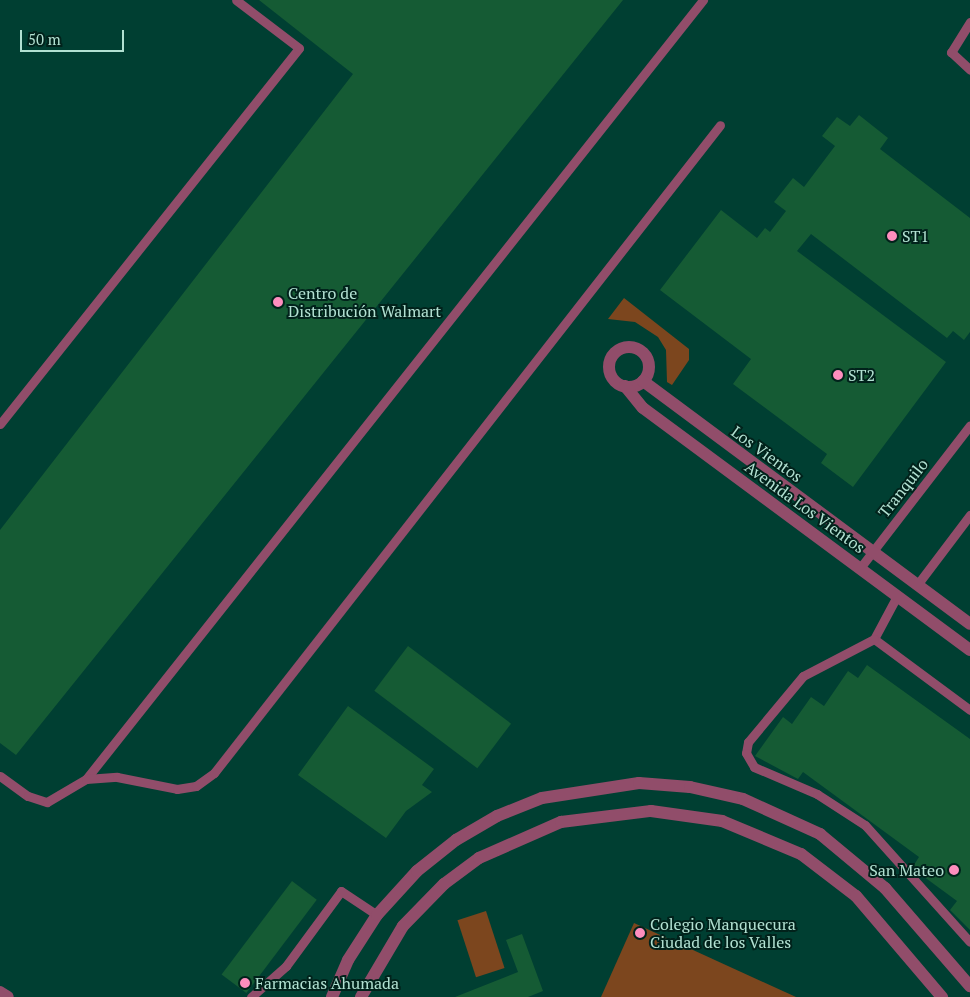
<!DOCTYPE html>
<html>
<head>
<meta charset="utf-8">
<style>
	body { margin:0 }
	#map { position:relative; width:970px; height:997px; overflow:hidden; background:#003f32; font-family:"PT Serif",serif }
	div>[style] { position:absolute }
	.green>* { inset:0; background:#7c461e; transform-origin:0 0 }
	.building>* { inset:0; background:#155b34; transform-origin:0 0 }
	.service>* { height:9px; margin:-4.5px; padding:0 4.5px; transform-origin:4.5px; border-radius:4.5px; background:#914d6a }
	.minor>* { height:12px; margin:-6px; padding:0 6px; transform-origin:6px; border-radius:6px; background:#914d6a }
	.minor>.ring { margin:-6px; padding:0; box-sizing:content-box; background:none; border:12px solid #914d6a; border-radius:50% }
	.tertiary>* { height:12px; margin:-6px; padding:0 6px; transform-origin:6px; border-radius:6px; background:#914d6a }
	.dots>* { width:14px; height:14px; translate:-50% -50%; box-sizing:border-box; border:2px solid #01221b; border-radius:50% }
	span { translate:-50% -50%; white-space:nowrap; text-align:center; line-height:1.15; -webkit-text-stroke:4px #01221b; paint-order:stroke }
	.poi-label { font-size:16px; color:#b2e1d2 }
	.left { translate:0 -50%; text-align:left }
	.right { translate:-100% -50%; text-align:right }
	.street-label { font-size:16px; color:#b2e1d2 }
	.scale { position:absolute; left:20px; top:30px; width:104px; height:22px; box-sizing:border-box; border:2px solid #b2e1d2; border-top:0; padding-left:6px; font-size:15px; line-height:18px; white-space:nowrap; color:#b2e1d2; -webkit-text-stroke:4px #01221b; paint-order:stroke }
</style>
</head>
<body>
<div id="map">
	<div class="green">
		<div style="clip-path:polygon(624px 298px,689px 349px,689px 360px,672px 385px,667px 382px,666px 350px,658px 337px,635px 322px,608px 319px)"></div>
		<div style="left:486px;top:911px;width:60px;height:30px;rotate:72deg"></div>
		<div style="clip-path:polygon(634px 923px,796px 997px,601px 997px)"></div>
	</div>
	<div class="building">
		<div style="clip-path:polygon(259px 0,623px 0,16px 755px,0 743px,0 530px,353px 74px)"></div>
		<div style="clip-path:polygon(859px 115px,888px 138px,880px 149px,970px 218px,970px 332px,964px 340px,953px 331px,947px 338px,811px 234px,797px 251px,946px 362px,853px 487px,821px 463px,827px 454px,733px 384px,751px 359px,660px 290px,721px 210px,757px 238px,765px 228px,770px 232px,786px 211px,774px 202px,793px 178px,804px 187px,835px 146px,822px 136px,837px 117px,850px 126px)"></div>
		<div style="left:408px;top:646px;width:129px;height:56px;rotate:37deg"></div>
		<div style="clip-path:polygon(867px 665px,970px 739px,970px 930px,950px 910px,957px 901px,912px 868px,919px 857px,803px 772px,798px 779px,755px 756px,783px 717px,792px 724px,811px 697px,824px 706px,848px 671px,858px 678px)"></div>
		<div style="clip-path:polygon(348px 706px,434px 769px,422px 785px,432px 792px,406px 811px,386px 838px,298px 775px)"></div>
		<div style="left:292px;top:881px;width:31px;height:117px;rotate:37deg"></div>
		<div style="clip-path:polygon(522px 934px,543px 991px,528px 997px,455px 997px,518px 972px,506px 940px)"></div>
	</div>
	<div class="service">
		<div style="left:970px;top:22px;width:36px;rotate:122deg"></div>
		<div style="left:951px;top:52px;width:26px;rotate:43deg"></div>
		<div style="left:0;top:424px;width:480px;rotate:-51.5deg"></div>
		<div style="left:299px;top:48px;width:79px;rotate:-142.7deg"></div>
		<div style="left:860px;top:568px;width:180px;rotate:-52.4deg"></div>
		<div style="left:917px;top:585px;width:88px;rotate:-52.9deg"></div>
		<div style="left:874px;top:639px;width:49px;rotate:-61.9deg"></div>
		<div style="left:970px;top:710px;width:119px;rotate:-143.5deg"></div>
		<div style="left:874px;top:639px;width:80px;rotate:152.5deg"></div>
		<div style="left:803px;top:676px;width:86px;rotate:129.8deg"></div>
		<div style="left:748px;top:742px;width:11px;rotate:100deg"></div>
		<div style="left:746px;top:753px;width:16px;rotate:60deg"></div>
		<div style="left:754px;top:767px;width:69px;rotate:23.2deg"></div>
		<div style="left:817px;top:794px;width:57px;rotate:32.9deg"></div>
		<div style="left:865px;top:825px;width:157px;rotate:48.1deg"></div>
		<div style="left:0;top:776px;width:34px;rotate:36deg"></div>
		<div style="left:28px;top:796px;width:20px;rotate:18deg"></div>
		<div style="left:47px;top:802px;width:45px;rotate:-30.5deg"></div>
		<div style="left:86px;top:779px;width:994px;rotate:-51.62deg"></div>
		<div style="left:86px;top:779px;width:31px;rotate:-4deg"></div>
		<div style="left:117px;top:777px;width:61px;rotate:11.3deg"></div>
		<div style="left:177px;top:789px;width:19px;rotate:-9deg"></div>
		<div style="left:196px;top:786px;width:22px;rotate:-36deg"></div>
		<div style="left:214px;top:773px;width:822px;rotate:-52.01deg"></div>
		<div style="left:251px;top:997px;width:47px;rotate:-41.5deg"></div>
		<div style="left:286px;top:966px;width:93px;rotate:-53.7deg"></div>
		<div style="left:341px;top:891px;width:43px;rotate:33.7deg"></div>
	</div>
	<div class="minor">
		<div class="ring" style="left:609px;top:347px;width:28px;height:28px"></div>
		<div style="left:643px;top:381px;width:407px;rotate:36.6deg"></div>
		<div style="left:625px;top:386px;width:28px;rotate:51deg"></div>
		<div style="left:643px;top:408px;width:407px;rotate:36.5deg"></div>
	</div>
	<div class="tertiary">
		<div style="left:0;top:992px;width:9px;rotate:32deg"></div>
		<div style="left:332px;top:997px;width:40px;rotate:-66.6deg"></div>
		<div style="left:348px;top:960px;width:54px;rotate:-57.2deg"></div>
		<div style="left:377px;top:915px;width:59px;rotate:-47.7deg"></div>
		<div style="left:417px;top:871px;width:50px;rotate:-38.5deg"></div>
		<div style="left:456px;top:840px;width:48px;rotate:-30.3deg"></div>
		<div style="left:497px;top:816px;width:48px;rotate:-21.8deg"></div>
		<div style="left:542px;top:798px;width:98px;rotate:-8.8deg"></div>
		<div style="left:639px;top:783px;width:51px;rotate:4.5deg"></div>
		<div style="left:690px;top:787px;width:54px;rotate:12.8deg"></div>
		<div style="left:743px;top:799px;width:85px;rotate:24.4deg"></div>
		<div style="left:820px;top:834px;width:85px;rotate:39.7deg"></div>
		<div style="left:885px;top:888px;width:130px;rotate:49.1deg"></div>
		<div style="left:361px;top:997px;width:82px;rotate:-59.4deg"></div>
		<div style="left:403px;top:926px;width:59px;rotate:-45.7deg"></div>
		<div style="left:444px;top:884px;width:44px;rotate:-36.6deg"></div>
		<div style="left:479px;top:858px;width:90px;rotate:-23.7deg"></div>
		<div style="left:561px;top:822px;width:91px;rotate:-7deg"></div>
		<div style="left:651px;top:811px;width:72px;rotate:8deg"></div>
		<div style="left:722px;top:821px;width:86px;rotate:22.7deg"></div>
		<div style="left:801px;top:854px;width:69px;rotate:37.4deg"></div>
		<div style="left:856px;top:896px;width:133px;rotate:49.6deg"></div>
	</div>
	<div class="dots">
		<div style="left:892px;top:236px;background:#fe8ebe"></div>
		<div style="left:278px;top:302px;background:#fe8ebe"></div>
		<div style="left:838px;top:375px;background:#fe8ebe"></div>
		<div style="left:954px;top:870px;background:#fe8ebe"></div>
		<div style="left:640px;top:933px;background:#fe8ebe"></div>
		<div style="left:245px;top:983px;background:#fe8ebe"></div>
	</div>
	<div class="poi-label">
		<span class="left" style="left:902px;top:236px">ST1</span>
		<span class="left" style="left:288px;top:302px">Centro de<br>Distribución Walmart</span>
		<span class="left" style="left:848px;top:375px">ST2</span>
		<span class="right" style="left:944px;top:870px">San Mateo</span>
		<span class="left" style="left:650px;top:933px">Colegio Manquecura<br>Ciudad de los Valles</span>
		<span class="left" style="left:255px;top:983px">Farmacias Ahumada</span>
	</div>
	<div class="street-label">
		<span style="left:767px;top:454px;rotate:36deg">Los Vientos</span>
		<span style="left:903px;top:488px;rotate:-52deg">Tranquilo</span>
		<span style="left:805px;top:507px;rotate:36deg">Avenida Los Vientos</span>
	</div>
	<div class="scale">50 m</div>
</div>
</body>
</html>
